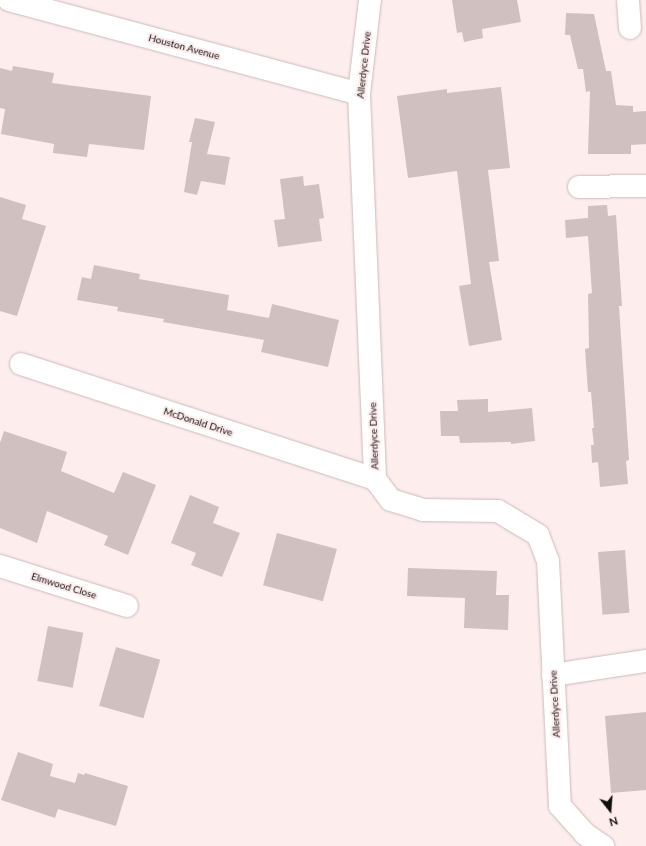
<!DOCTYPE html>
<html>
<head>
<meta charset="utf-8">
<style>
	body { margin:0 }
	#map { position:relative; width:646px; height:846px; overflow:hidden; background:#fdedec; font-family:Lato,sans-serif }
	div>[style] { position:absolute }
	.building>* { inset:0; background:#d0c0bf; transform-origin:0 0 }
	.roads { filter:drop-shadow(0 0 1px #cbbbba) drop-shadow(0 0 1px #cbbbba) }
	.minor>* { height:22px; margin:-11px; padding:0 11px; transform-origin:11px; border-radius:11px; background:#fff }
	span { translate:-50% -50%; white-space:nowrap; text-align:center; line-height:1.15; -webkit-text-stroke:4px #fdedec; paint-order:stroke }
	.street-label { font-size:10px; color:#130e0e }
	.north { position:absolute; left:590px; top:790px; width:40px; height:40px; -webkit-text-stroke:3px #fdedec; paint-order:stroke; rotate:163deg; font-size:11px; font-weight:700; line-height:16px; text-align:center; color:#130e0e }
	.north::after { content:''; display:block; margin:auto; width:14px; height:18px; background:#130e0e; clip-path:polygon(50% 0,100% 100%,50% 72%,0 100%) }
</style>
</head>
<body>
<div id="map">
	<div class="building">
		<div style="clip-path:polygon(452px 0,517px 0,521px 22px,482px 29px,483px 38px,464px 42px,462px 32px,457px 33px)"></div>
		<div style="clip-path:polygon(566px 13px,594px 14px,606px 71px,611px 71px,616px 105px,633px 106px,633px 112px,646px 111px,646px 144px,631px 145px,631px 154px,588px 154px,590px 91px,586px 92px,583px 69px,578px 69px,570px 35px,565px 35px)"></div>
		<div style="clip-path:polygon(13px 66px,54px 73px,52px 83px,151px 96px,144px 150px,89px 144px,87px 157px,53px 153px,54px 144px,1px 134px,5px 109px,0 108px,0 68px,12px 71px)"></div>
		<div style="clip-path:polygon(501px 87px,510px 168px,488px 170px,499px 261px,489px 262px,502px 340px,469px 346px,459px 286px,471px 284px,457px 171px,408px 178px,397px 96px,447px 89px,447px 93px)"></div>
		<div style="clip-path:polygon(195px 118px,215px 122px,207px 154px,230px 157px,225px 185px,201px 181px,197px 195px,184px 192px,192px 142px,189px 142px)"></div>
		<div style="clip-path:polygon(303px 176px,304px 186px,319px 184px,324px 218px,319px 219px,322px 241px,278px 247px,274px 220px,285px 219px,280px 179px)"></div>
		<div style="clip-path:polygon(0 197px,26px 205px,22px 219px,46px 226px,17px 316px,0 311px)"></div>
		<div style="clip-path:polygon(607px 205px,608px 216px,616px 215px,622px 306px,619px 306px,629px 460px,626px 461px,628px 484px,600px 487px,598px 462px,592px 463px,591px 445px,594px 445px,592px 428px,594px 428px,591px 392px,588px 392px,585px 349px,589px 348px,588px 294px,592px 293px,588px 236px,566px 238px,565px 220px,588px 218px,588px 206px)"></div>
		<div style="clip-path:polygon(94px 265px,140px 274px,139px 279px,229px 295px,227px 310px,269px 318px,272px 304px,339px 320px,328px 367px,261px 352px,264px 340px,163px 322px,164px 319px,117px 311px,118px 307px,77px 300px,82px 277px,91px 279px)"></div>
		<div style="clip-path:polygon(488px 399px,488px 412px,532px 408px,535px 441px,511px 444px,511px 442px,460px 443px,459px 436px,441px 436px,440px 411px,458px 411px,457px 400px)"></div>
		<div style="clip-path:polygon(4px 431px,67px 452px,61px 471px,114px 493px,123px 472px,156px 485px,128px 555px,104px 545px,108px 536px,47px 511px,37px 543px,0 528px,0 443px)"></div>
		<div style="clip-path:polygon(190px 495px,219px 507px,213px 523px,240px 533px,222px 577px,191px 565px,196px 553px,171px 543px)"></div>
		<div style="left:277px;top:533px;width:62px;height:54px;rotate:15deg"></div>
		<div style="left:625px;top:550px;width:63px;height:27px;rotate:86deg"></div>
		<div style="clip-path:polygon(408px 568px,497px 571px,496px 595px,509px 595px,508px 630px,464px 628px,465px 598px,407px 596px)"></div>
		<div style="left:48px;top:626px;width:36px;height:56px;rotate:11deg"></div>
		<div style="left:116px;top:647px;width:46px;height:61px;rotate:16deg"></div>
		<div style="clip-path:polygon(646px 712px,646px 790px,611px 793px,605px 716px)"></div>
		<div style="clip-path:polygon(18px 752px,53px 764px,50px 776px,75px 783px,78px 773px,84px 775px,85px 773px,128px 786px,116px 826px,58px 809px,55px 818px,1px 800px)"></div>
	</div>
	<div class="roads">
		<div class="minor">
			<div style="left:9px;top:0;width:362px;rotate:15deg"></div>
			<div style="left:370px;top:0;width:95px;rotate:96.7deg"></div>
			<div style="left:359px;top:94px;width:385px;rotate:87.6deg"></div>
			<div style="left:375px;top:479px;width:26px;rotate:53deg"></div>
			<div style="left:391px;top:500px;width:34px;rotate:17deg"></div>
			<div style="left:423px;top:510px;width:75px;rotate:0.8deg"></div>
			<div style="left:498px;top:511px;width:47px;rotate:31deg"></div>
			<div style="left:538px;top:535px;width:28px;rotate:69deg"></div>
			<div style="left:548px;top:561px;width:245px;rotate:87.2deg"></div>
			<div style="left:560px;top:806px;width:38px;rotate:48deg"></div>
			<div style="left:585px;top:834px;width:22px;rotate:34deg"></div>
			<div style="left:628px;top:0;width:28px;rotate:86deg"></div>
			<div style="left:579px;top:187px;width:67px;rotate:-0.9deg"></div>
			<div style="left:21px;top:364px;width:372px;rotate:18deg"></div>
			<div style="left:0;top:566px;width:133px;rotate:17.5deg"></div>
			<div style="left:553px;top:675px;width:94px;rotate:-8.6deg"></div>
		</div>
	</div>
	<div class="street-label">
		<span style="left:184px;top:47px;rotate:15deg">Houston Avenue</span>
		<span style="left:364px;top:65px;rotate:-84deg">Allerdyce Drive</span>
		<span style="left:198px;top:422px;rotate:18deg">McDonald Drive</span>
		<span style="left:374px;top:436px;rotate:-92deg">Allerdyce Drive</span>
		<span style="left:64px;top:586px;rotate:17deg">Elmwood Close</span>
		<span style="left:555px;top:704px;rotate:-93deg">Allerdyce Drive</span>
	</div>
	<div class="north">N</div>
</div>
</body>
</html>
